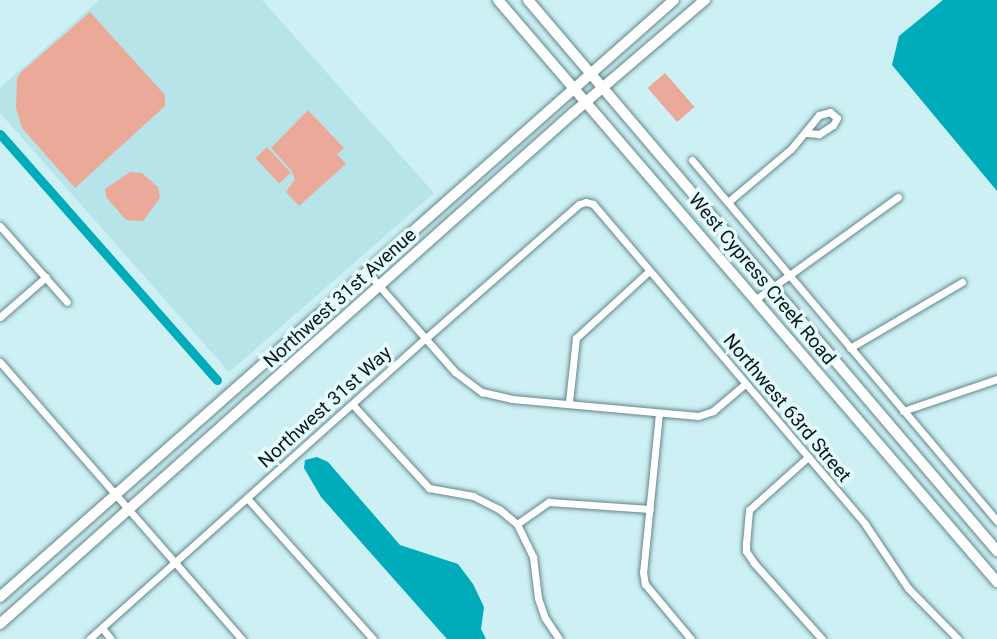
<!DOCTYPE html>
<html>
<head>
<meta charset="utf-8">
<style>
	body { margin:0 }
	#map { position:relative; width:997px; height:639px; overflow:hidden; background:#ccf0f4; font-family:Roboto,sans-serif }
	div>[style] { position:absolute }
	.built>* { inset:0; background:#b6e4e9 }
	.green>* { inset:0; background:#ebaa99; transform-origin:0 0 }
	.water>* { inset:0; background:#00abba }
	.canal>* { height:9px; margin:-4.5px; padding:0 4.5px; transform-origin:4.5px; border-radius:4.5px; background:#00abba }
	.roads { filter:drop-shadow(0 0 2px #65868a) drop-shadow(0 0 2px #65868a) }
	.minor>* { height:7px; margin:-3.5px; padding:0 3.5px; transform-origin:3.5px; border-radius:3.5px; background:#fff }
	.primary>* { height:10px; margin:-5px; padding:0 5px; transform-origin:5px; border-radius:5px; background:#fff }
	span { translate:-50% -50%; white-space:nowrap; text-align:center; line-height:1.15; -webkit-text-stroke:7px #e5fafd; paint-order:stroke }
	.street-label { font-size:19px; color:#0b181a }
</style>
</head>
<body>
<div id="map">
	<div class="built">
		<div style="clip-path:polygon(99px 0,262px 0,434px 193px,229px 372px,0 113px,0 88px)"></div>
	</div>
	<div class="green">
		<div style="clip-path:polygon(90px 12px,165px 95px,165px 106px,75px 188px,22px 128px,16px 108px,17px 79px,20px 73px)"></div>
		<div style="left:665px;top:73px;width:45px;height:23px;rotate:49deg"></div>
		<div style="clip-path:polygon(308px 110px,344px 148px,337px 154px,346px 164px,299px 206px,286px 192px,295px 179px,291px 170px,271px 148px)"></div>
		<div style="left:267px;top:147px;width:35px;height:16px;rotate:47deg"></div>
		<div style="clip-path:polygon(130px 172px,142px 173px,158px 187px,160px 198px,143px 221px,126px 220px,106px 197px,105px 189px)"></div>
	</div>
	<div class="water">
		<div style="clip-path:polygon(943px 0,997px 0,997px 191px,892px 65px,899px 36px)"></div>
		<div style="clip-path:polygon(317px 457px,328px 462px,400px 545px,458px 564px,473px 584px,484px 607px,481px 629px,486px 639px,447px 639px,321px 497px,304px 468px,305px 460px)"></div>
	</div>
	<div class="canal">
		<div style="left:0;top:134px;width:328px;rotate:48.6deg"></div>
	</div>
	<div class="roads">
		<div class="minor">
			<div style="left:692px;top:160px;width:473px;rotate:49.8deg"></div>
			<div style="left:728px;top:202px;width:82px;rotate:-40.1deg"></div>
			<div style="left:791px;top:149px;width:44px;rotate:-50.5deg"></div>
			<div style="left:819px;top:115px;width:11px;rotate:-15deg"></div>
			<div style="left:830px;top:112px;width:9px;rotate:41deg"></div>
			<div style="left:837px;top:118px;width:8px;rotate:120deg"></div>
			<div style="left:833px;top:125px;width:17px;rotate:147deg"></div>
			<div style="left:819px;top:134px;width:12px;rotate:-175deg"></div>
			<div style="left:0;top:226px;width:101px;rotate:48.6deg"></div>
			<div style="left:368px;top:273px;width:132px;rotate:48.7deg"></div>
			<div style="left:455px;top:372px;width:34px;rotate:37deg"></div>
			<div style="left:482px;top:392px;width:31px;rotate:13deg"></div>
			<div style="left:512px;top:399px;width:187px;rotate:5.2deg"></div>
			<div style="left:698px;top:416px;width:16px;rotate:-18deg"></div>
			<div style="left:713px;top:411px;width:42px;rotate:-40.2deg"></div>
			<div style="left:756px;top:299px;width:175px;rotate:-35.7deg"></div>
			<div style="left:0;top:317px;width:61px;rotate:-41deg"></div>
			<div style="left:850px;top:348px;width:130px;rotate:-30.5deg"></div>
			<div style="left:0;top:362px;width:368px;rotate:48.9deg"></div>
			<div style="left:569px;top:402px;width:64px;rotate:-83.8deg"></div>
			<div style="left:576px;top:338px;width:99px;rotate:-42.5deg"></div>
			<div style="left:353px;top:405px;width:113px;rotate:47.5deg"></div>
			<div style="left:429px;top:488px;width:45px;rotate:10.3deg"></div>
			<div style="left:473px;top:496px;width:29px;rotate:27deg"></div>
			<div style="left:499px;top:509px;width:23px;rotate:40deg"></div>
			<div style="left:517px;top:524px;width:37px;rotate:64deg"></div>
			<div style="left:533px;top:557px;width:41px;rotate:83deg"></div>
			<div style="left:538px;top:598px;width:21px;rotate:71deg"></div>
			<div style="left:545px;top:618px;width:25px;rotate:56deg"></div>
			<div style="left:903px;top:411px;width:99px;rotate:-18.8deg"></div>
			<div style="left:659px;top:413px;width:160px;rotate:95.7deg"></div>
			<div style="left:643px;top:572px;width:12px;rotate:81deg"></div>
			<div style="left:645px;top:584px;width:72px;rotate:50.1deg"></div>
			<div style="left:808px;top:457px;width:79px;rotate:138.1deg"></div>
			<div style="left:749px;top:510px;width:32px;rotate:95deg"></div>
			<div style="left:746px;top:542px;width:9px;rotate:90deg"></div>
			<div style="left:746px;top:551px;width:14px;rotate:56deg"></div>
			<div style="left:754px;top:563px;width:102px;rotate:48.2deg"></div>
			<div style="left:247px;top:498px;width:189px;rotate:48.2deg"></div>
			<div style="left:517px;top:524px;width:39px;rotate:-35deg"></div>
			<div style="left:549px;top:502px;width:101px;rotate:4deg"></div>
			<div style="left:102px;top:628px;width:14px;rotate:51deg"></div>
			<div style="left:89px;top:639px;width:452px;rotate:-41.8deg"></div>
			<div style="left:426px;top:338px;width:203px;rotate:-41.2deg"></div>
			<div style="left:579px;top:204px;width:7px;rotate:-16deg"></div>
			<div style="left:586px;top:202px;width:7px;rotate:16deg"></div>
			<div style="left:593px;top:204px;width:420px;rotate:49.6deg"></div>
			<div style="left:865px;top:524px;width:77px;rotate:56.1deg"></div>
			<div style="left:908px;top:588px;width:71px;rotate:45.6deg"></div>
		</div>
		<div class="primary">
			<div style="left:498px;top:0;width:767px;rotate:49.39deg"></div>
			<div style="left:528px;top:0;width:724px;rotate:49.6deg"></div>
			<div style="left:0;top:597px;width:900px;rotate:-41.53deg"></div>
			<div style="left:0;top:624px;width:768px;rotate:-41.73deg"></div>
			<div style="left:573px;top:113px;width:174px;rotate:-40.6deg"></div>
		</div>
	</div>
	<div class="street-label">
		<span style="left:762px;top:279px;rotate:50deg">West Cypress Creek Road</span>
		<span style="left:340px;top:298px;rotate:-42deg">Northwest 31st Avenue</span>
		<span style="left:325px;top:407px;rotate:-42deg">Northwest 31st Way</span>
		<span style="left:787px;top:408px;rotate:50deg">Northwest 63rd Street</span>
	</div>
</div>
</body>
</html>
